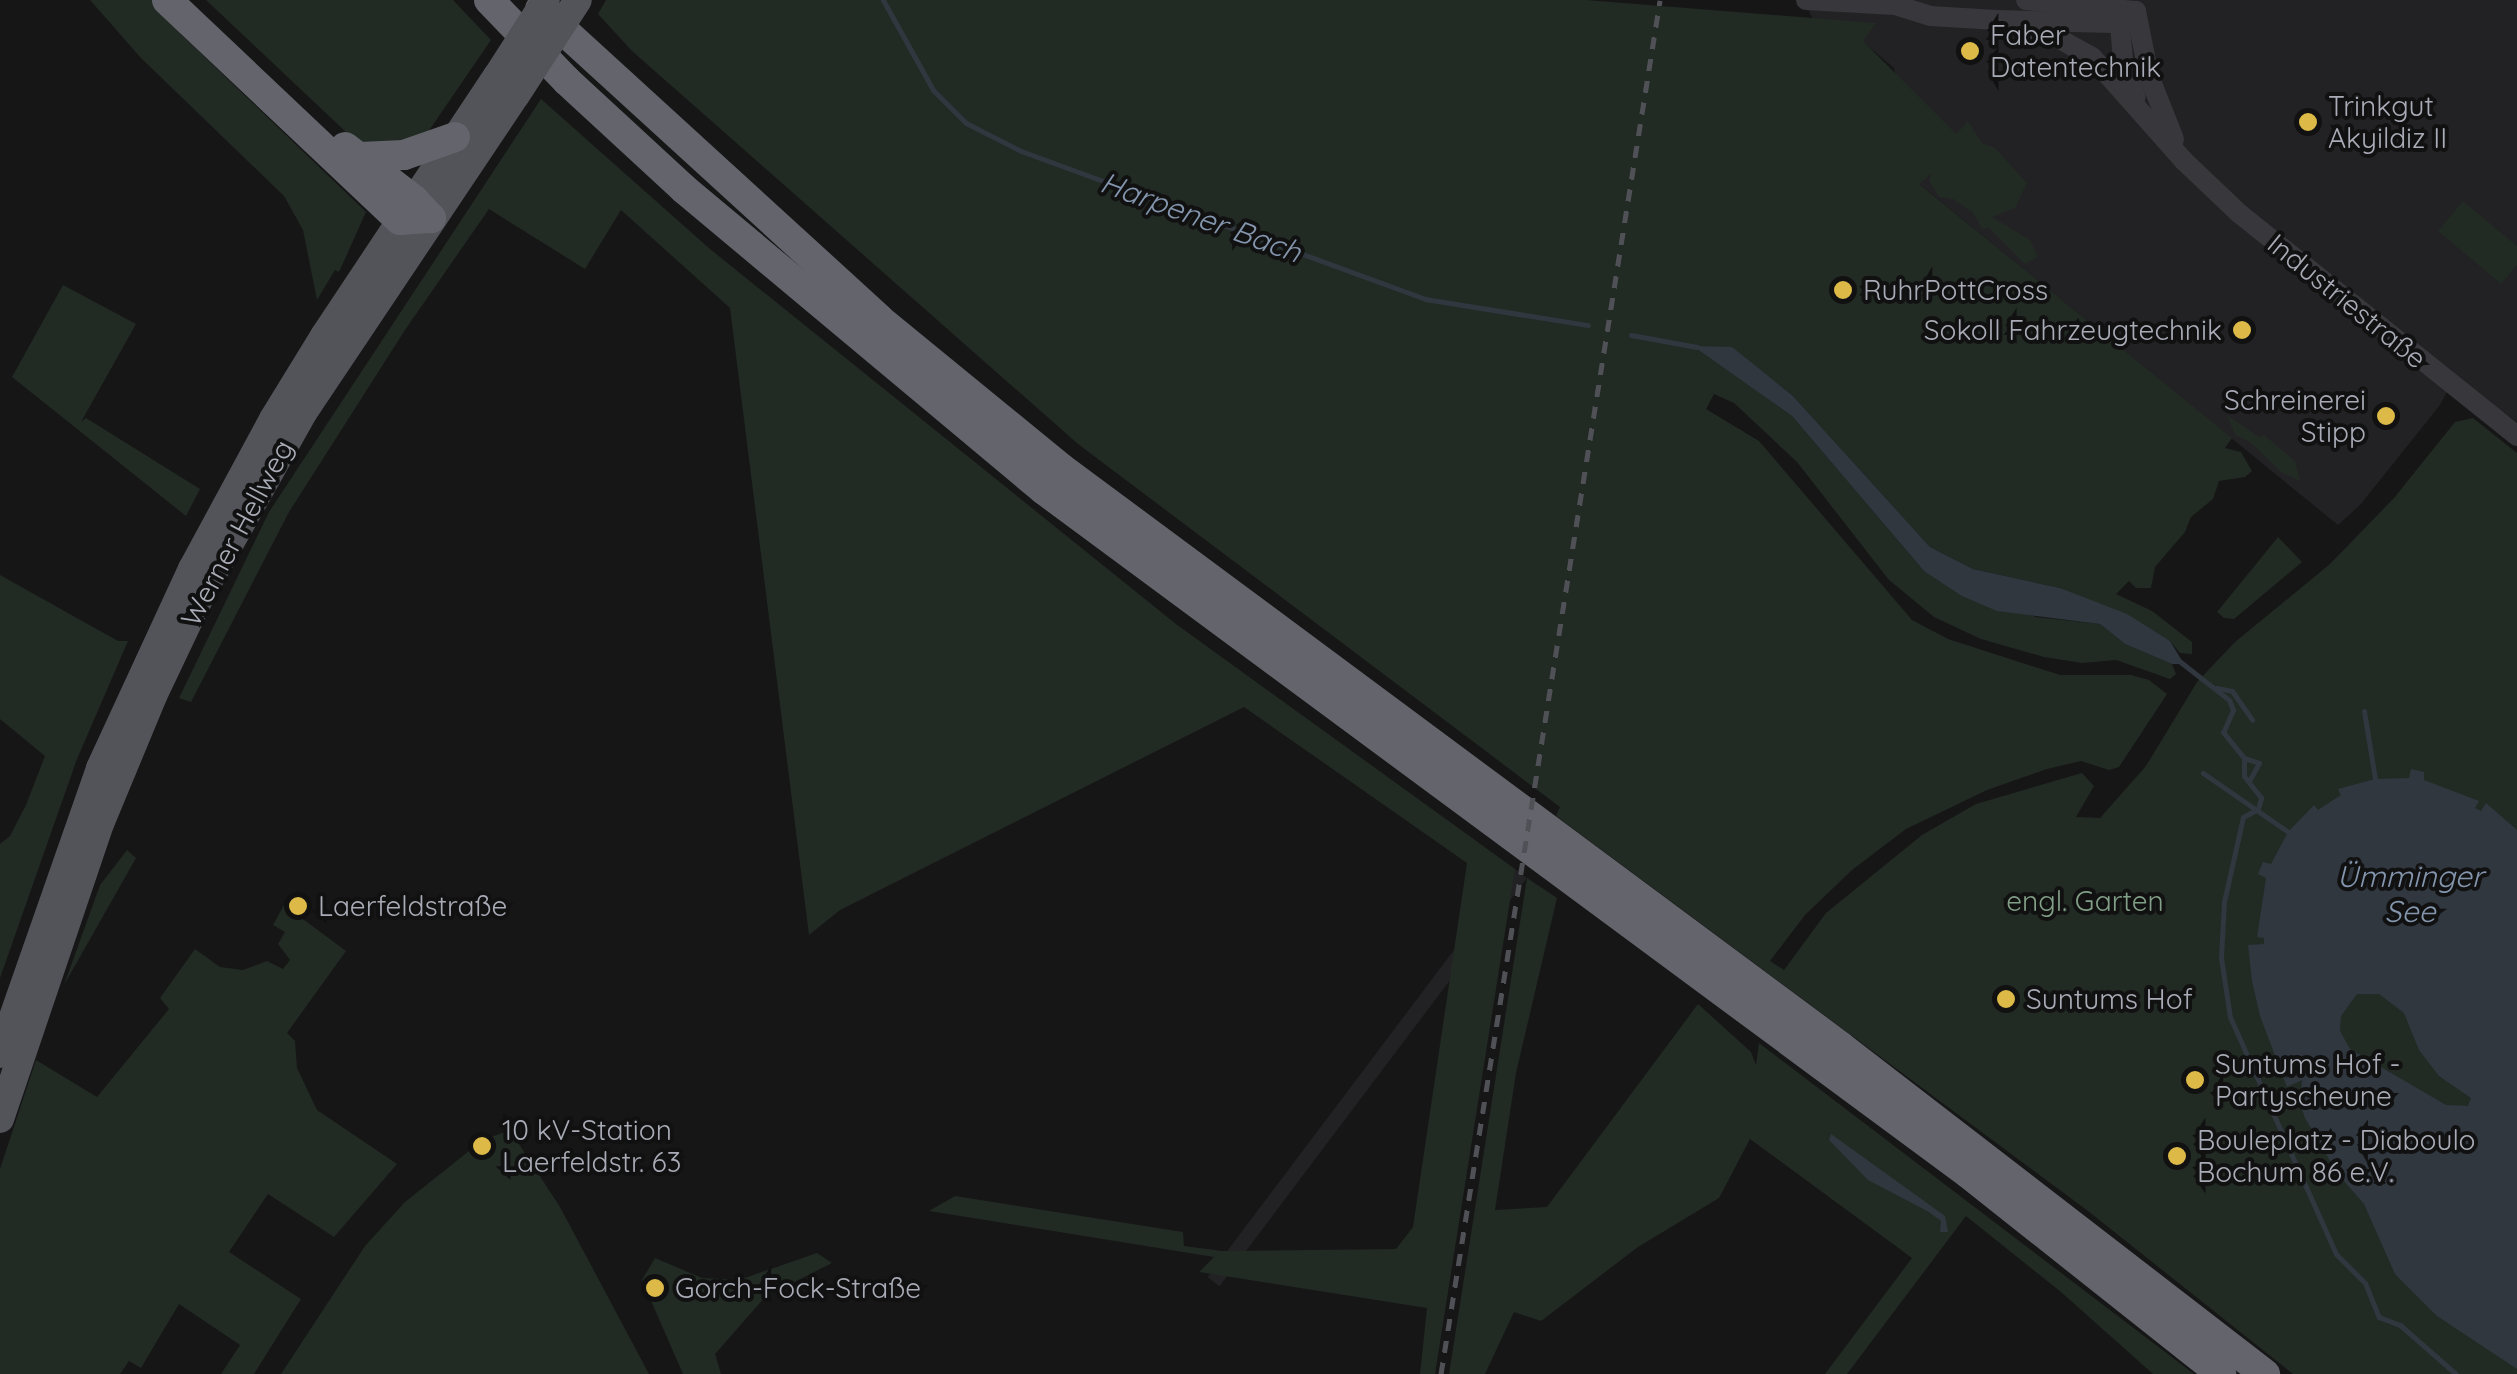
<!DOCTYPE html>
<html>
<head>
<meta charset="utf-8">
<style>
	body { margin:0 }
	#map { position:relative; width:2517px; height:1374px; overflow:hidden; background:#161617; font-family:Quicksand,sans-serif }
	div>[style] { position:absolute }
	.built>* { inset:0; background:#222224; transform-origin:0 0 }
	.green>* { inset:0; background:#222a24 }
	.water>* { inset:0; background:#30373f }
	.stream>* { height:5px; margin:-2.5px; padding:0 2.5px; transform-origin:2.5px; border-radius:2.5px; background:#30373f }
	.minor>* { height:20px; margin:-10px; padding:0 10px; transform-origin:10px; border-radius:10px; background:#37373c }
	.major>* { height:28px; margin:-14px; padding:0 14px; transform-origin:14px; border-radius:14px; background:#53545a }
	.highway>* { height:30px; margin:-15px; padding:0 15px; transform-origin:15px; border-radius:15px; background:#64656c }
	.rail>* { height:5px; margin-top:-2.5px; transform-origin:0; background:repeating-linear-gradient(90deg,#505157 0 12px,transparent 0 22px) }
	.major-bridge>* { height:28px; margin:-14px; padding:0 14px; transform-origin:14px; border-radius:14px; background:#53545a }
	.dots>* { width:28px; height:28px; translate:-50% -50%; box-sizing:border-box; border:5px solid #111112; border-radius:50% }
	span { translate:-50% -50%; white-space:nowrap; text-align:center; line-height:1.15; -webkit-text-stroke:8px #111112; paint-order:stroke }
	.poi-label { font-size:28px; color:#a9acb6 }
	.left { translate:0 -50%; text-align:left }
	.right { translate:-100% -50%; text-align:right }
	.street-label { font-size:28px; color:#a9acb6 }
	.park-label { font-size:28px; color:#829f87 }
	.water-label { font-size:30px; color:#8496ad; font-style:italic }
</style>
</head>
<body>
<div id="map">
	<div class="built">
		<div style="clip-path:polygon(1803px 0,2517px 0,2517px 422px,2455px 377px,2440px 405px,2360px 505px,2338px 525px,1918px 183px,1894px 68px,1862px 41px,1875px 23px,1813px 19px)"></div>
		<div style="left:1515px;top:869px;width:15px;height:511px;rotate:37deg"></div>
	</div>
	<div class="green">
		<div style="clip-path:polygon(90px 0,159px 0,182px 35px,366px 212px,339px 272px,335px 270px,317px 300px,303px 230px,284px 196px,141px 58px)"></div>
		<div style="clip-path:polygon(206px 0,453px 0,491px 40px,428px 132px,408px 143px,362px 143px,348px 134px)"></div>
		<div style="clip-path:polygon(606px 0,1586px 0,1876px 23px,1863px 41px,1956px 134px,1968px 121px,1982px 143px,1995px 148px,2027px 183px,2015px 208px,1992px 217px,2030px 240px,2038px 257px,2025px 264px,1989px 228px,1982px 229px,1973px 213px,1953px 199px,1939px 197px,1929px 181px,1932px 173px,1919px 184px,2232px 438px,2225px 448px,2241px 452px,2252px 471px,2245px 477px,2219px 481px,2213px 499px,2191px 517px,2185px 532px,2155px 567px,2151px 588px,2136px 588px,2129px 581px,2116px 594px,2152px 611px,2192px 642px,2192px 654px,2180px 653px,2170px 641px,2060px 588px,1973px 569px,1930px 547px,1793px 396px,1773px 380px,1695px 346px,1792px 416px,1924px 571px,2036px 617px,2100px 624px,2125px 644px,2172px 664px,2176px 674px,2170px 679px,2116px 660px,2082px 663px,2044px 657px,1981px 639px,1934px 617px,1889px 580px,1797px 462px,1734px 403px,1714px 394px,1706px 409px,1759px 441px,1912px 620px,1948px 639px,2060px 675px,2131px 675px,2149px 680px,2167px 694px,2119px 767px,2109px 770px,2081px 761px,2047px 769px,1987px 790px,1906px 829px,1852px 870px,1805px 915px,1770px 961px,1784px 970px,1826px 913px,1922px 835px,1976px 804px,2082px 773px,2094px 786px,2076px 817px,2100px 818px,2146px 766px,2197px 682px,2235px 642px,2330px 564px,2394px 498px,2455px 422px,2473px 418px,2517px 453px,2517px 1374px,2293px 1374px,2088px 1211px,1556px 816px,1560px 807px,1078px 444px,632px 51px,598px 14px)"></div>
		<div style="clip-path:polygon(541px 99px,710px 249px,1176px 624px,1515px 869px,1435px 1374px,1420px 1374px,1427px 1308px,1199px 1272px,1214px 1257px,929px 1211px,955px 1196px,1183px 1232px,1184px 1246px,1222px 1251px,1396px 1249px,1413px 1227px,1467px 863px,1244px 707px,840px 910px,809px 935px,730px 308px,621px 210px,585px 269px,489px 209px,405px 330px,289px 512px,191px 702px,179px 698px,269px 512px)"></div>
		<div style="clip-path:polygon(2463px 201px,2517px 246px,2517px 265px,2501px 284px,2438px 231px)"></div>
		<div style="clip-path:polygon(63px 285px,136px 324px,81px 422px,86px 418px,200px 489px,186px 516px,12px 377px)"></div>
		<div style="clip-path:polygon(2227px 415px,2259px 437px,2264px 435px,2295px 461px,2300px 481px,2281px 472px,2250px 442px,2235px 435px)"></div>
		<div style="clip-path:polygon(2278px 537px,2302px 562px,2234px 619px,2224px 618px,2217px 612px)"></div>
		<div style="clip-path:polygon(0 575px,118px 641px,128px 641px,77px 759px,0 978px,0 844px,10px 836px,26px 805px,45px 756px,0 719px)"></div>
		<div style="clip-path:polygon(127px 850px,136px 858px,64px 985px,100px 885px)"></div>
		<div style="clip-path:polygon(1527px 878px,1557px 898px,1516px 1073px,1495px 1210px,1547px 1207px,1698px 1004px,1751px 1052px,1756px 1065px,1759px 1043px,2194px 1374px,2153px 1374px,2061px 1292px,1966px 1216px,1847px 1374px,1825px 1374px,1912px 1258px,1750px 1139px,1719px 1198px,1638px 1247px,1541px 1321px,1514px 1312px,1485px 1374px,1449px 1374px)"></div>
		<div style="clip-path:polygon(284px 905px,346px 951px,287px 1033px,295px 1041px,297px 1068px,317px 1110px,397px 1164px,334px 1237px,268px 1194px,229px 1252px,301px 1299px,254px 1374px,221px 1374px,240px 1345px,179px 1304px,141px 1368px,129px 1361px,120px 1374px,0 1374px,0 1169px,36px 1060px,97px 1097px,169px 1009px,160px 998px,195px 949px,220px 967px,243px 970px,267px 961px,283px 969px,290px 960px,278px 944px,285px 932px,273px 925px)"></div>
		<div style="clip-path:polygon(505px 1132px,515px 1138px,560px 1207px,649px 1374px,281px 1374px,365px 1246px,405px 1202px,474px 1147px,478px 1151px,493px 1142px,491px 1137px)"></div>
		<div style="clip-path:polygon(817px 1253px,832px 1263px,765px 1297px,715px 1354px,721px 1374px,683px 1374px,642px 1280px,655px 1258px,702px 1278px,739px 1280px)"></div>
	</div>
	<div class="water">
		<div style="clip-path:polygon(1693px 346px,1732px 347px,1793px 396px,1930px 547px,1973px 569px,2060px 588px,2127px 614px,2170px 641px,2184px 664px,2172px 664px,2125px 644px,2100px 624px,1997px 611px,1962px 596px,1924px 571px,1792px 416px)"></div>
		<div style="clip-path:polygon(evenodd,2411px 769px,2424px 772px,2424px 780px,2479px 801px,2475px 808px,2481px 811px,2486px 803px,2517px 830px,2517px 1369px,2437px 1316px,2395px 1274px,2364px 1204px,2338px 1174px,2305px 1118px,2300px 1104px,2302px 1080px,2287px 1087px,2260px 1016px,2252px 981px,2248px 945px,2264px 944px,2264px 938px,2257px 937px,2266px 878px,2258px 874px,2263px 862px,2271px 864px,2288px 832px,2314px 805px,2318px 810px,2341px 795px,2338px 789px,2375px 779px,2409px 778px,2411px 769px,2357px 994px,2379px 994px,2404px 1013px,2419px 1050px,2439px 1076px,2471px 1098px,2468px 1106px,2446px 1105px,2350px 1049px,2340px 1031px,2341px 1016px,2357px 994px)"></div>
		<div style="clip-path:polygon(1831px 1134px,1945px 1216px,1948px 1232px,1940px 1232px,1941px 1221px,1929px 1212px,1868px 1180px,1829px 1140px)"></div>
	</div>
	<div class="stream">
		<div style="left:883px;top:0;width:103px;rotate:60.9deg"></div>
		<div style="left:933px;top:90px;width:47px;rotate:45deg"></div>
		<div style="left:966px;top:123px;width:62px;rotate:27deg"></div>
		<div style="left:1021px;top:151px;width:430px;rotate:20.1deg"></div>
		<div style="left:1425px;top:299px;width:165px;rotate:9.1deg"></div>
		<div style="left:1631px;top:335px;width:67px;rotate:10.3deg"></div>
		<div style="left:2178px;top:660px;width:65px;rotate:38.1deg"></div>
		<div style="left:2229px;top:700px;width:11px;rotate:68deg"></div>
		<div style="left:2233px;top:710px;width:24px;rotate:114deg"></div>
		<div style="left:2223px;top:732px;width:33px;rotate:51deg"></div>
		<div style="left:2244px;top:758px;width:16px;rotate:18deg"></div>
		<div style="left:2259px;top:763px;width:21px;rotate:119deg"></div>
		<div style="left:2217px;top:688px;width:15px;rotate:11deg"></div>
		<div style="left:2232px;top:691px;width:35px;rotate:55deg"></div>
		<div style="left:2364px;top:711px;width:75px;rotate:80.8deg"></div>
		<div style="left:2244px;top:758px;width:18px;rotate:90deg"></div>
		<div style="left:2244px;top:776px;width:28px;rotate:52deg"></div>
		<div style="left:2261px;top:798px;width:11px;rotate:105deg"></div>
		<div style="left:2258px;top:809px;width:17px;rotate:152deg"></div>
		<div style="left:2243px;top:817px;width:87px;rotate:102.6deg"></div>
		<div style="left:2224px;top:902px;width:56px;rotate:93.1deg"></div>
		<div style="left:2221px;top:958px;width:60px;rotate:81.3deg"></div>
		<div style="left:2230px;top:1017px;width:260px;rotate:65.9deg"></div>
		<div style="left:2336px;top:1254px;width:41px;rotate:45deg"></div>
		<div style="left:2365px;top:1283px;width:37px;rotate:68deg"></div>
		<div style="left:2379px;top:1317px;width:22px;rotate:21deg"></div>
		<div style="left:2400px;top:1325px;width:74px;rotate:41.2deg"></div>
		<div style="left:2203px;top:773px;width:107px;rotate:34.7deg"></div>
	</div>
	<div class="minor">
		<div style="left:1806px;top:0;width:89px;rotate:3.2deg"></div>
		<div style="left:1895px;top:5px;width:37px;rotate:17deg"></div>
		<div style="left:1930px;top:16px;width:67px;rotate:3.4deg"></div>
		<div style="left:1997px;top:20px;width:115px;rotate:1.5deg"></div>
		<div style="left:2112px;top:23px;width:27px;rotate:-27deg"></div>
		<div style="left:2026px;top:0;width:109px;rotate:5.8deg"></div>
		<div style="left:2136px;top:11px;width:66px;rotate:78.7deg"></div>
		<div style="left:2149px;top:76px;width:68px;rotate:68.4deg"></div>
		<div style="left:2119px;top:14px;width:46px;rotate:85deg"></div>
		<div style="left:2123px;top:60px;width:39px;rotate:71deg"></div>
		<div style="left:1997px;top:20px;width:59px;rotate:15.7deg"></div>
		<div style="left:2054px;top:36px;width:43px;rotate:28.9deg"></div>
		<div style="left:2092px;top:57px;width:137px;rotate:48.5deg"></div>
		<div style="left:2183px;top:160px;width:79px;rotate:43.5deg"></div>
		<div style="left:2240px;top:214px;width:355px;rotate:38.7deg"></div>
	</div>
	<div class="major">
		<div style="left:0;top:1054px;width:303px;rotate:-70.7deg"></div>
		<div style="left:100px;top:768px;width:219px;rotate:-65.2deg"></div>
		<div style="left:192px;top:569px;width:170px;rotate:-61.6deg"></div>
		<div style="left:273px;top:419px;width:97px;rotate:-58.4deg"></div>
		<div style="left:324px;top:336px;width:312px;rotate:-56.4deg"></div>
		<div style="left:0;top:1119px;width:311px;rotate:-71.3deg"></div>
		<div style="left:100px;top:824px;width:139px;rotate:-67.5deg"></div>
		<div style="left:153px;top:696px;width:114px;rotate:-64.6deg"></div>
		<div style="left:202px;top:593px;width:206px;rotate:-60.7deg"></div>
		<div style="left:303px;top:413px;width:383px;rotate:-56.2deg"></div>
	</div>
	<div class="highway">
		<div style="left:167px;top:0;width:320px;rotate:43.4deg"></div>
		<div style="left:400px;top:220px;width:31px;rotate:-4deg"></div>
		<div style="left:489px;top:0;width:112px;rotate:46.1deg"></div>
		<div style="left:567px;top:81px;width:159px;rotate:42.7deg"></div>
		<div style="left:684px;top:189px;width:469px;rotate:39.9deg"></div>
		<div style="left:1044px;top:490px;width:1150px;rotate:36.48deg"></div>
		<div style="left:1969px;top:1174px;width:322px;rotate:38.4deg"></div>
		<div style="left:540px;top:9px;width:459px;rotate:42.4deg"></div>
		<div style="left:879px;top:319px;width:235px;rotate:39.3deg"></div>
		<div style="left:1061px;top:468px;width:970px;rotate:36.57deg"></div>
		<div style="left:1840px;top:1046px;width:537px;rotate:37.66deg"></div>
		<div style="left:345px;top:147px;width:87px;rotate:37.5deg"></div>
		<div style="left:414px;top:200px;width:25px;rotate:47deg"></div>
		<div style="left:360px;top:157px;width:44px;rotate:-2.6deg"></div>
		<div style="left:404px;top:155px;width:54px;rotate:-19.4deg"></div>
	</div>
	<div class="rail">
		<div style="left:1441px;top:1374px;width:1391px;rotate:-80.94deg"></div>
	</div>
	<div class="major-bridge">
		<div style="left:497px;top:76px;width:90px;rotate:-57.2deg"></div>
		<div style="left:516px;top:95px;width:113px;rotate:-56.9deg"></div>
	</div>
	<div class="dots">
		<div style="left:1970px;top:51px;background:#ddba48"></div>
		<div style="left:2308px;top:122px;background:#ddba48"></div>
		<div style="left:1843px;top:290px;background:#ddba48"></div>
		<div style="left:2242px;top:330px;background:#ddba48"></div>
		<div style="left:2386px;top:416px;background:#ddba48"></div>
		<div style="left:298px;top:906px;background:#ddba48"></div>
		<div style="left:2006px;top:999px;background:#ddba48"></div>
		<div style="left:2195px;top:1080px;background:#ddba48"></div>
		<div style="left:482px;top:1146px;background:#ddba48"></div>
		<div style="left:2177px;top:1156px;background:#ddba48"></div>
		<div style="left:655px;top:1288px;background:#ddba48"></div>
	</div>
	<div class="poi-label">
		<span class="left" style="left:1990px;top:51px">Faber<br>Datentechnik</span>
		<span class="left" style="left:2328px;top:122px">Trinkgut<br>Akyildiz II</span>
		<span class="left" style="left:1863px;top:290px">RuhrPottCross</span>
		<span class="right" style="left:2222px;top:330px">Sokoll Fahrzeugtechnik</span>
		<span class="right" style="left:2366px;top:416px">Schreinerei<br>Stipp</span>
		<span class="left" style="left:318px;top:906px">Laerfeldstraße</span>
		<span class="left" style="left:2026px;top:999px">Suntums Hof</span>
		<span class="left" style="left:2215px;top:1080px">Suntums Hof -<br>Partyscheune</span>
		<span class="left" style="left:502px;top:1146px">10 kV-Station<br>Laerfeldstr. 63</span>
		<span class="left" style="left:2197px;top:1156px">Bouleplatz - Diaboulo<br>Bochum 86 e.V.</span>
		<span class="left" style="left:675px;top:1288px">Gorch-Fock-Straße</span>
	</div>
	<div class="street-label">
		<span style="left:2347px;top:301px;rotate:39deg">Industriestraße</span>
		<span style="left:237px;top:533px;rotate:-62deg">Werner Hellweg</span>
	</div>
	<div class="park-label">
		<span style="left:2085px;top:901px">engl. Garten</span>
	</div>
	<div class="water-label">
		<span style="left:1201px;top:217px;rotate:20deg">Harpener Bach</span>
		<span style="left:2410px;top:893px">Ümminger<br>See</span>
	</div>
</div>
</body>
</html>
